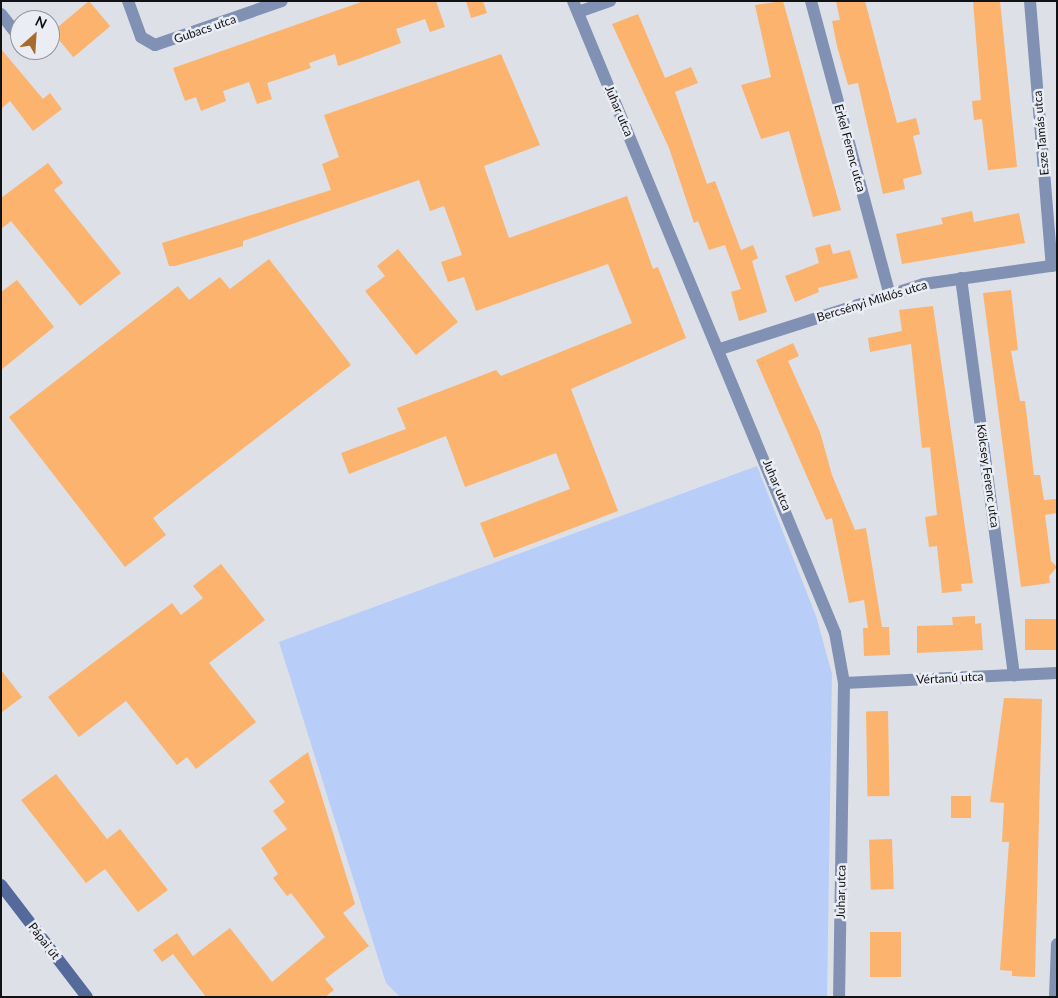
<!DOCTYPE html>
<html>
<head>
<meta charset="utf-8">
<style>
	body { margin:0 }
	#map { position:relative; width:1058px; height:998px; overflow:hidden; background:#dde0e7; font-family:Lato,sans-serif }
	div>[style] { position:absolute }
	.green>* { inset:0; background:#b8cdf7 }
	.building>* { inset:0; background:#fbb36e; transform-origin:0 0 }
	.street>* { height:12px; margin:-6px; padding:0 6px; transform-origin:6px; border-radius:6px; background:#8191b3 }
	.secondary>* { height:12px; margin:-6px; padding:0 6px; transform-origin:6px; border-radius:6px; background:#536a9b }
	span { translate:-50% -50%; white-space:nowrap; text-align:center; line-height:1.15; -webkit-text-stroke:5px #eaedf4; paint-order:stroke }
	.street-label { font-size:12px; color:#111214 }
	.frame { position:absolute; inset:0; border:2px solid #111214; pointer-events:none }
	.north { position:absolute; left:10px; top:10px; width:50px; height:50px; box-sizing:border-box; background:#eaedf4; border:1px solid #93959a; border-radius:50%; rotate:26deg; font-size:14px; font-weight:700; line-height:20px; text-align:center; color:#111214 }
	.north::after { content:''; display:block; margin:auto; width:18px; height:22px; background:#a76b2d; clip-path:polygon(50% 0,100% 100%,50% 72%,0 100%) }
</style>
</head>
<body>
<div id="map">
	<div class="green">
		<div style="clip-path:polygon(757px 466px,816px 616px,832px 674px,827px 997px,400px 997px,386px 983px,279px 642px)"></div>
	</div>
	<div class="building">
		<div style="left:89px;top:1px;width:33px;height:48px;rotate:50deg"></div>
		<div style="clip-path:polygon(364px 1px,436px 1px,445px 27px,430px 32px,425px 19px,396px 29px,401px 43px,358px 59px,338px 66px,335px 54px,309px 63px,311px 68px,267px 83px,272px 99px,257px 104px,249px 82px,223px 91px,226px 101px,201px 111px,196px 97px,185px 101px,173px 68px)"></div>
		<div style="clip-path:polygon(466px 1px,483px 1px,487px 13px,471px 18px)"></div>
		<div style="clip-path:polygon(783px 1px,841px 210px,813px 217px,789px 131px,761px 139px,741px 85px,771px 77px,755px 5px)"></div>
		<div style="clip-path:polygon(836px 1px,865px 1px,897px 123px,916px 118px,920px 134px,913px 136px,922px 174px,903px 179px,905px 189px,883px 194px,858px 83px,848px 85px,837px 46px,832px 21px,840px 20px)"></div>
		<div style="clip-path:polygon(973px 1px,1000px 1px,1017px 167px,988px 170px,982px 119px,974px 120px,972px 101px,981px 100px)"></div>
		<div style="clip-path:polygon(638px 14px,665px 78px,691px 67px,698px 83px,675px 92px,707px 184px,715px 181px,741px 250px,753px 245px,758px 258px,752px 261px,767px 312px,739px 321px,731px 292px,741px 289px,725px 245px,709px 250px,698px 221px,694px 223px,669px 148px,612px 24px)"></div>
		<div style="clip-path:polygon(1px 49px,43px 99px,50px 93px,62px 109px,33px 131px,10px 101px,1px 109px)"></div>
		<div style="clip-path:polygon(501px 54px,540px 145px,484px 166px,509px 238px,627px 196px,653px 269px,658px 267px,686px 338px,571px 389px,618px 511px,494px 558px,480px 523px,570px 489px,556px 453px,465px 487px,446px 436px,349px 474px,341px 453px,406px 429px,397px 408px,496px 370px,501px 376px,632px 323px,608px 264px,476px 311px,464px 277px,448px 282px,441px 262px,462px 255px,444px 206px,430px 211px,419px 180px,243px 241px,243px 246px,175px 266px,169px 266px,162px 243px,331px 190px,322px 164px,339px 157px,324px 115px)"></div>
		<div style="clip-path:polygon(48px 163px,63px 183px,54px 190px,121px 273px,80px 306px,11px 221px,1px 229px,1px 198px)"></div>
		<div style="clip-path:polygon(972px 211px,974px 222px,1019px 213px,1025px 243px,902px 264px,896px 234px,943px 224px,941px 218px)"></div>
		<div style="clip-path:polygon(830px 244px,833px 254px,850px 250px,858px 278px,818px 288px,819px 292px,795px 302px,785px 276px,819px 263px,815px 248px)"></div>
		<div style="clip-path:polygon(398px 249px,458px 322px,416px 355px,365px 291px,385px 276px,377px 266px)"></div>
		<div style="clip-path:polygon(269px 259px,351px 365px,153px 518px,166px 535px,125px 567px,9px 417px,178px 286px,189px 300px,220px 277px,230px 289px)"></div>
		<div style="clip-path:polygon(17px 280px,54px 327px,1px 370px,1px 292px)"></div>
		<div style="clip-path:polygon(1011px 290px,1018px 350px,1011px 351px,1020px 401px,1025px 401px,1034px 475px,1040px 475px,1044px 500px,1057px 499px,1057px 513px,1045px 515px,1051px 561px,1057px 567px,1049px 576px,1050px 583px,1021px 587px,983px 293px)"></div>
		<div style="clip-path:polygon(933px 306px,973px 583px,961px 584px,962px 591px,942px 593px,937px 546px,929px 547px,925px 517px,937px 515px,930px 447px,922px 448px,911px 344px,870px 352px,868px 338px,902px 331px,899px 310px)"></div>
		<div style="clip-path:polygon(793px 343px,799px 356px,788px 361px,820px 432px,832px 475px,855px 530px,866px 528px,882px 627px,889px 627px,890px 655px,864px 656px,863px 628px,868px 628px,864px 600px,849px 603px,832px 518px,826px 520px,756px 360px)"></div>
		<div style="clip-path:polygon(221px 564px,265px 620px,209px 663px,256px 722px,196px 769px,187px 757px,177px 765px,126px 701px,79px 737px,48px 697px,172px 603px,181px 615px,203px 598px,193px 586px)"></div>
		<div style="clip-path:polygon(975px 616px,975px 624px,981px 623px,983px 650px,917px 653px,917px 626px,953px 625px,952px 617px)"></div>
		<div style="left:1057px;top:619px;width:31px;height:32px;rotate:90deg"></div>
		<div style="clip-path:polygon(1px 670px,22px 697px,1px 713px)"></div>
		<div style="clip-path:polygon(1004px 698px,1042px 699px,1035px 977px,1012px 976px,1012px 971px,1000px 970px,1009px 842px,1002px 842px,1004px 803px,990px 802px)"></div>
		<div style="left:888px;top:711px;width:85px;height:22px;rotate:89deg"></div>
		<div style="clip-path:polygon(308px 752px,355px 904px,343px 913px,369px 946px,325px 979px,334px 990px,325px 997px,206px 997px,173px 954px,162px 962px,153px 950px,177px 933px,193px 956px,230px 928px,272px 982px,325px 937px,291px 893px,287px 896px,273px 878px,278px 874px,261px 848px,287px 829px,273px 811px,285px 802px,269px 781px)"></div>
		<div style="clip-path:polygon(56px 774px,107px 839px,120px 829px,168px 890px,138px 912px,105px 869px,86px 883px,21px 800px)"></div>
		<div style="left:951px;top:796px;width:20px;height:22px"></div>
		<div style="left:892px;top:839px;width:50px;height:23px;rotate:88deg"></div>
		<div style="left:870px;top:932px;width:31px;height:45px"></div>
	</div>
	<div class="street">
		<div style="left:128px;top:1px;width:38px;rotate:70deg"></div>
		<div style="left:141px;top:37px;width:16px;rotate:30deg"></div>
		<div style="left:155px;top:45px;width:134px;rotate:-19.1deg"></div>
		<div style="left:573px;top:1px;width:684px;rotate:67.48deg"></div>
		<div style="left:835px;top:633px;width:51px;rotate:79.8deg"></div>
		<div style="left:844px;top:683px;width:314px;rotate:90.9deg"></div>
		<div style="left:811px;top:1px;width:304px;rotate:75deg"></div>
		<div style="left:1030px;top:1px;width:266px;rotate:85.3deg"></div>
		<div style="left:578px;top:12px;width:34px;rotate:-19deg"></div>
		<div style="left:1px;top:14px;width:28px;rotate:52deg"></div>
		<div style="left:961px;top:278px;width:401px;rotate:82.4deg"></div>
		<div style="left:720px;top:349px;width:214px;rotate:-17.7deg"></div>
		<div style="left:924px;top:284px;width:134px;rotate:-8.1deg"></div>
		<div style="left:844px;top:683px;width:213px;rotate:-2.7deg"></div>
		<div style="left:1055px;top:997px;width:53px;rotate:-87.8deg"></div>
	</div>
	<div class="secondary">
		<div style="left:1px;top:885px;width:141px;rotate:52.5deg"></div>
	</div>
	<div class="street-label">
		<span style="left:205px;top:29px;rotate:-19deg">Gubacs utca</span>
		<span style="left:619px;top:111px;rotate:67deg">Juhar utca</span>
		<span style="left:1041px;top:133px;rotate:-95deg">Esze Tamás utca</span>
		<span style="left:850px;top:148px;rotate:75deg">Erkel Ferenc utca</span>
		<span style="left:872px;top:301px;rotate:-17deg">Bercsényi Miklós utca</span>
		<span style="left:988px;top:476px;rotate:82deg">Kölcsey Ferenc utca</span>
		<span style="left:777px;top:485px;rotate:67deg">Juhar utca</span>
		<span style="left:950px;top:678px;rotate:-3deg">Vértanú utca</span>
		<span style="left:841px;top:892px;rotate:-89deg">Juhar utca</span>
		<span style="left:44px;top:941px;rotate:52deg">Pápai út</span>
	</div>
	<div class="frame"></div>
	<div class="north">N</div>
</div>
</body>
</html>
